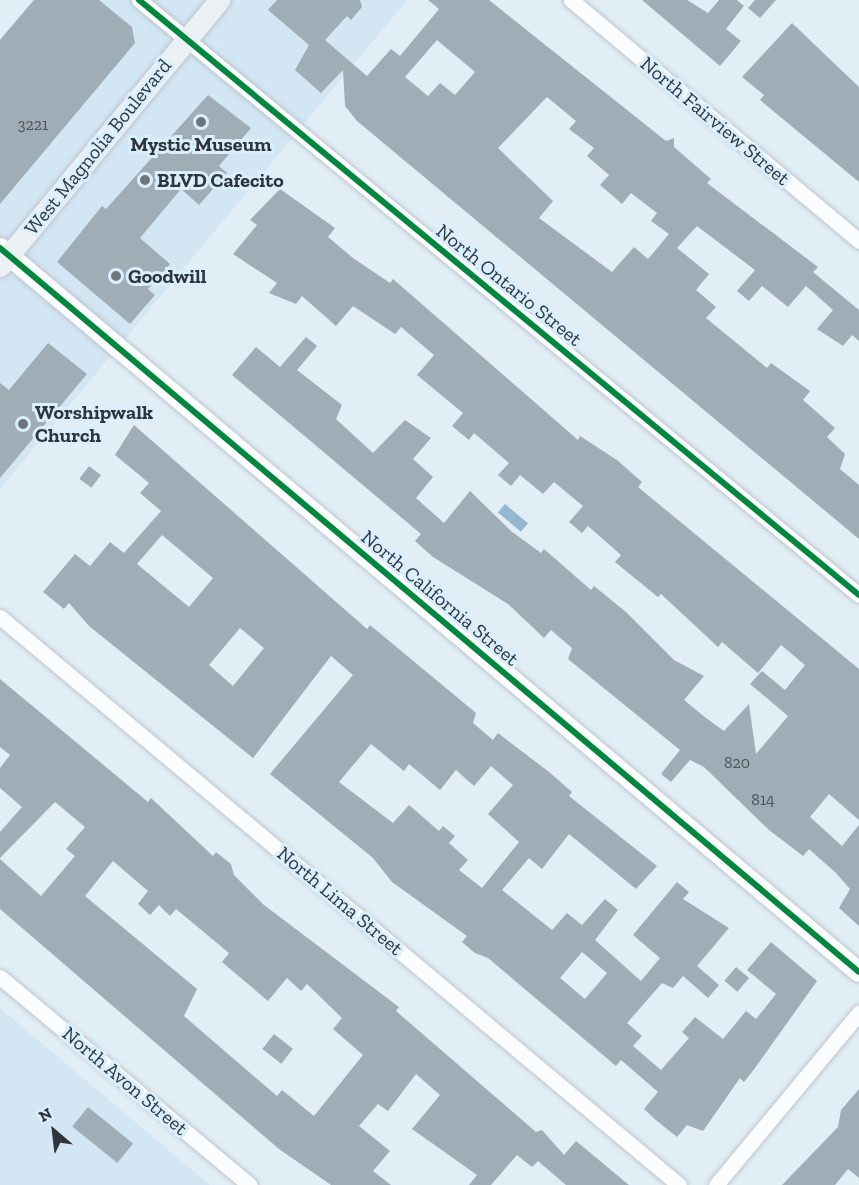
<!DOCTYPE html>
<html>
<head>
<meta charset="utf-8">
<style>
	body { margin:0 }
	#map { position:relative; width:859px; height:1185px; overflow:hidden; background:#e2eef6; font-family:"Zilla Slab",serif }
	div>[style] { position:absolute }
	.built>* { inset:0; background:#d2e6f4 }
	.water>* { inset:0; background:#95b7cf; transform-origin:0 0 }
	.building>* { inset:0; background:#9fadb6; transform-origin:0 0 }
	.roads { filter:drop-shadow(0 0 2px #bdc5cc) drop-shadow(0 0 2px #bdc5cc) }
	.minor>* { height:15px; margin:-7.5px; padding:0 7.5px; transform-origin:7.5px; border-radius:7.5px; background:#fbfcfe }
	.tertiary>* { height:20px; margin:-10px; padding:0 10px; transform-origin:10px; border-radius:10px; background:#fbfcfe }
	.secondary>* { height:21px; margin:-10.5px; padding:0 10.5px; transform-origin:10.5px; border-radius:10.5px; background:#eaf0f3 }
	.cycleway>* { height:6px; margin:-3px; padding:0 3px; transform-origin:3px; border-radius:3px; background:#00873e }
	.dots>* { width:16px; height:16px; translate:-50% -50%; box-sizing:border-box; border:3px solid #daeffe; border-radius:50% }
	span { translate:-50% -50%; white-space:nowrap; text-align:center; line-height:1.15; -webkit-text-stroke:6px #daeffe; paint-order:stroke }
	.number-label { font-size:16px; color:#4a545a }
	.number-label span { -webkit-text-stroke-width:0 }
	.street-label { font-size:20px; color:#2e363c }
	.poi-label { font-size:20px; color:#2e363c; font-weight:700 }
	.left { translate:0 -50%; text-align:left }
	.north { position:absolute; left:24px; top:1101px; width:60px; height:60px; -webkit-text-stroke:4px #daeffe; paint-order:stroke; rotate:332deg; font-size:16px; font-weight:700; line-height:24px; text-align:center; color:#2e363c }
	.north::after { content:''; display:block; margin:auto; width:21px; height:27px; background:#2e363c; clip-path:polygon(50% 0,100% 100%,50% 72%,0 100%) }
</style>
</head>
<body>
<div id="map">
	<div class="built">
		<div style="clip-path:polygon(33px 0,407px 0,0 489px,0 39px)"></div>
		<div style="clip-path:polygon(0 1008px,210px 1185px,0 1185px)"></div>
	</div>
	<div class="water">
		<div style="left:505px;top:504px;width:30px;height:11px;rotate:40deg"></div>
	</div>
	<div class="building">
		<div style="clip-path:polygon(34px 0,99px 0,132px 27px,135px 43px,0 204px,0 40px)"></div>
		<div style="clip-path:polygon(evenodd,277px 0,360px 0,362px 7px,351px 20px,347px 16px,325px 40px,367px 76px,391px 49px,400px 56px,439px 9px,428px 0,489px 0,666px 141px,674px 138px,674px 147px,711px 179px,707px 183px,818px 267px,813px 272px,859px 310px,859px 341px,852px 335px,843px 346px,817px 329px,833px 310px,806px 286px,788px 307px,762px 286px,749px 301px,737px 291px,755px 270px,697px 226px,677px 248px,709px 274px,696px 290px,716px 307px,706px 318px,767px 368px,771px 363px,810px 391px,803px 400px,835px 428px,827px 437px,845px 454px,840px 469px,859px 485px,859px 539px,357px 121px,345px 106px,343px 70px,321px 93px,295px 70px,309px 45px,268px 10px,277px 0,437px 40px,475px 72px,455px 95px,440px 83px,428px 96px,405px 77px,437px 40px,277px 0,547px 97px,576px 121px,569px 129px,594px 148px,587px 156px,609px 175px,600px 185px,622px 204px,631px 193px,657px 213px,651px 221px,669px 234px,648px 259px,634px 247px,612px 272px,539px 218px,553px 201px,498px 148px,547px 97px)"></div>
		<div style="clip-path:polygon(642px 0,687px 0,708px 13px,719px 0,737px 0,744px 6px,726px 29px,741px 41px,720px 66px)"></div>
		<div style="clip-path:polygon(755px 0,776px 0,760px 18px,748px 8px)"></div>
		<div style="clip-path:polygon(792px 23px,859px 87px,859px 182px,760px 100px,764px 95px,742px 77px)"></div>
		<div style="clip-path:polygon(208px 95px,251px 128px,219px 166px,227px 173px,199px 205px,181px 189px,140px 238px,170px 264px,148px 289px,155px 295px,130px 324px,57px 262px,102px 206px,106px 209px)"></div>
		<div style="clip-path:polygon(280px 189px,335px 228px,328px 237px,353px 258px,390px 283px,393px 279px,578px 440px,580px 436px,617px 460px,642px 482px,638px 487px,859px 669px,859px 820px,829px 794px,810px 817px,842px 846px,859px 825px,859px 926px,839px 908px,850px 889px,836px 873px,809px 849px,803px 856px,769px 830px,704px 767px,690px 760px,671px 782px,661px 774px,680px 750px,568px 659px,572px 648px,551px 630px,544px 638px,508px 604px,433px 557px,415px 541px,421px 534px,232px 375px,256px 347px,280px 367px,306px 337px,317px 346px,297px 370px,342px 405px,336px 419px,373px 453px,405px 420px,431px 438px,413px 459px,433px 477px,416px 498px,444px 523px,470px 491px,511px 531px,541px 553px,544px 549px,591px 590px,594px 586px,626px 612px,674px 660px,704px 676px,684px 700px,706px 718px,724px 731px,749px 704px,756px 754px,788px 716px,750px 684px,762px 671px,785px 690px,805px 665px,781px 645px,758px 673px,722px 642px,718px 647px,661px 594px,658px 597px,615px 562px,621px 555px,588px 526px,582px 533px,569px 522px,583px 506px,554px 482px,543px 494px,520px 475px,511px 486px,498px 475px,509px 463px,474px 433px,469px 440px,452px 426px,463px 413px,417px 375px,434px 355px,401px 327px,395px 334px,353px 306px,336px 326px,302px 296px,296px 304px,269px 293px,277px 283px,233px 254px,257px 225px,250px 220px)"></div>
		<div style="clip-path:polygon(48px 343px,87px 374px,0 478px,0 383px,9px 390px)"></div>
		<div style="clip-path:polygon(evenodd,134px 425px,367px 629px,370px 625px,476px 713px,473px 723px,493px 740px,498px 733px,549px 772px,572px 792px,569px 796px,657px 866px,636px 889px,569px 834px,542px 869px,529px 858px,502px 890px,552px 930px,567px 913px,582px 925px,605px 899px,618px 910px,595px 940px,641px 981px,660px 958px,633px 935px,677px 882px,689px 892px,683px 899px,729px 928px,697px 966px,719px 985px,708px 998px,683px 976px,673px 988px,662px 983px,627px 1023px,642px 1036px,633px 1046px,661px 1070px,689px 1038px,682px 1032px,695px 1017px,723px 1039px,746px 1011px,756px 1019px,776px 994px,747px 970px,771px 942px,817px 981px,755px 1068px,744px 1082px,740px 1078px,703px 1131px,687px 1125px,677px 1137px,657px 1121px,644px 1109px,658px 1092px,621px 1060px,616px 1066px,488px 958px,475px 953px,462px 942px,467px 936px,392px 882px,373px 858px,270px 774px,353px 675px,331px 656px,253px 758px,89px 626px,69px 603px,64px 609px,43px 592px,75px 554px,90px 566px,110px 542px,124px 553px,161px 511px,140px 493px,149px 483px,115px 455px,134px 425px,162px 535px,213px 578px,189px 607px,137px 564px,162px 535px,134px 425px,240px 628px,264px 648px,233px 686px,209px 665px,240px 628px,134px 425px,371px 744px,404px 771px,409px 764px,440px 790px,456px 770px,474px 786px,491px 766px,513px 785px,488px 814px,519px 842px,482px 888px,459px 870px,468px 860px,449px 843px,455px 836px,443px 826px,439px 831px,409px 805px,393px 823px,339px 782px,371px 744px,134px 425px,582px 952px,607px 973px,585px 999px,560px 978px,582px 952px)"></div>
		<div style="left:89px;top:466px;width:15px;height:16px;rotate:37deg"></div>
		<div style="clip-path:polygon(evenodd,0 679px,148px 802px,151px 798px,213px 856px,216px 852px,231px 864px,234px 875px,264px 905px,399px 1007px,396px 1011px,536px 1132px,542px 1130px,564px 1155px,576px 1141px,629px 1185px,566px 1185px,538px 1161px,532px 1167px,517px 1155px,491px 1185px,469px 1185px,477px 1175px,412px 1129px,440px 1095px,416px 1074px,388px 1111px,378px 1104px,359px 1126px,390px 1151px,373px 1171px,391px 1185px,331px 1185px,279px 1149px,0 909px,0 859px,41px 896px,75px 856px,66px 849px,85px 827px,55px 802px,0 858px,0 832px,22px 807px,0 788px,0 768px,10px 755px,0 747px,0 679px,113px 861px,148px 891px,138px 904px,150px 915px,159px 905px,170px 916px,176px 909px,229px 953px,222px 962px,268px 1001px,287px 978px,301px 991px,307px 984px,342px 1018px,333px 1029px,363px 1055px,314px 1116px,282px 1090px,277px 1096px,184px 1016px,197px 989px,85px 896px,113px 861px)"></div>
		<div style="left:736px;top:967px;width:17px;height:18px;rotate:40deg"></div>
		<div style="left:274px;top:1034px;width:24px;height:19px;rotate:38deg"></div>
		<div style="clip-path:polygon(859px 1089px,859px 1178px,848px 1169px,835px 1185px,782px 1185px,838px 1127px,841px 1110px)"></div>
		<div style="left:88px;top:1107px;width:58px;height:25px;rotate:39deg"></div>
	</div>
	<div class="roads">
		<div class="minor">
			<div style="left:139px;top:0;width:934px;rotate:39.57deg"></div>
			<div style="left:571px;top:0;width:376px;rotate:39.9deg"></div>
			<div style="left:0;top:617px;width:885px;rotate:39.91deg"></div>
			<div style="left:0;top:977px;width:325px;rotate:39.8deg"></div>
			<div style="left:716px;top:1185px;width:224px;rotate:-50.3deg"></div>
		</div>
		<div class="tertiary">
			<div style="left:0;top:248px;width:1123px;rotate:40.13deg"></div>
		</div>
		<div class="secondary">
			<div style="left:0;top:266px;width:345px;rotate:-50.5deg"></div>
		</div>
	</div>
	<div class="cycleway">
		<div style="left:139px;top:0;width:934px;rotate:39.57deg"></div>
		<div style="left:0;top:248px;width:1123px;rotate:40.13deg"></div>
	</div>
	<div class="dots">
		<div style="left:201px;top:122px;background:#6d767d"></div>
		<div style="left:145px;top:180px;background:#6d767d"></div>
		<div style="left:116px;top:276px;background:#6d767d"></div>
		<div style="left:23px;top:424px;background:#6d767d"></div>
	</div>
	<div class="number-label">
		<span style="left:33px;top:125px">3221</span>
		<span style="left:737px;top:763px">820</span>
		<span style="left:763px;top:800px">814</span>
	</div>
	<div class="street-label">
		<span style="left:715px;top:121px;rotate:40deg">North Fairview Street</span>
		<span style="left:98px;top:147px;rotate:-51deg">West Magnolia Boulevard</span>
		<span style="left:509px;top:285px;rotate:39deg">North Ontario Street</span>
		<span style="left:440px;top:598px;rotate:40deg">North California Street</span>
		<span style="left:340px;top:901px;rotate:40deg">North Lima Street</span>
		<span style="left:125px;top:1081px;rotate:40deg">North Avon Street</span>
	</div>
	<div class="poi-label">
		<span style="left:201px;top:144px">Mystic Museum</span>
		<span class="left" style="left:157px;top:180px">BLVD Cafecito</span>
		<span class="left" style="left:128px;top:276px">Goodwill</span>
		<span class="left" style="left:35px;top:424px">Worshipwalk<br>Church</span>
	</div>
	<div class="north">N</div>
</div>
</body>
</html>
